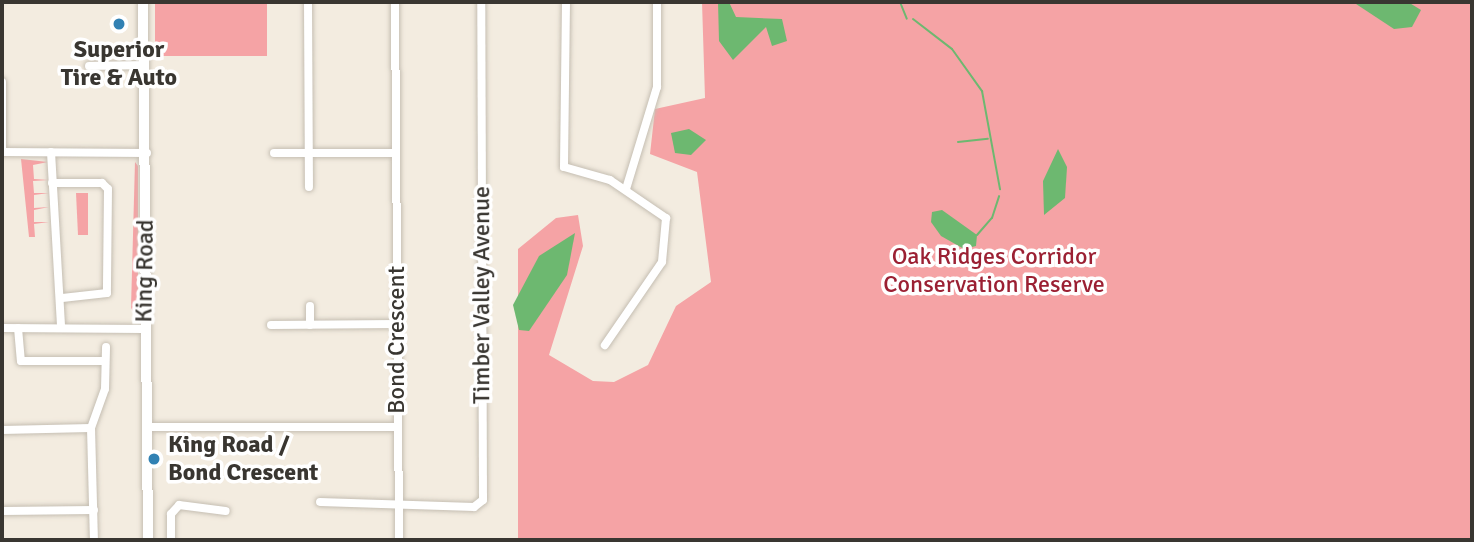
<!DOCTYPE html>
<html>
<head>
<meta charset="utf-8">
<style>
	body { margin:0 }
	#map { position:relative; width:1474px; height:542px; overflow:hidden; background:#f3ece0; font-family:Signika,sans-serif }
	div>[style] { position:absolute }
	.green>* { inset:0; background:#f5a3a5; transform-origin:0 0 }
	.water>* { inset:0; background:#6db870 }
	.stream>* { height:2px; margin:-1px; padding:0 1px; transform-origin:1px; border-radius:1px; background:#6db870 }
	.roads { filter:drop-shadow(0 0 2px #c5beb2) drop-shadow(0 0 2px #c5beb2) }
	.minor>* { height:8px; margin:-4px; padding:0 4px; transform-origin:4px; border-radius:4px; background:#fff }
	.major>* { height:10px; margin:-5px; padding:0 5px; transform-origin:5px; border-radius:5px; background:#fff }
	.dots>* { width:19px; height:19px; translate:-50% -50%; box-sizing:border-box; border:4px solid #fff; border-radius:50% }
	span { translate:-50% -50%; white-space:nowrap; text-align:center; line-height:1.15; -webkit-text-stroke:7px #fff; paint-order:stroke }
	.poi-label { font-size:24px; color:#393631; font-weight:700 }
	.left { translate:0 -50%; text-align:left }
	.park-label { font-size:24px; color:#9b2033 }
	.street-label { font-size:24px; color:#393631 }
	.frame { position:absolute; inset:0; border:4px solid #393631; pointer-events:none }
</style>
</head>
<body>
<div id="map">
	<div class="green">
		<div style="left:155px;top:2px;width:112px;height:54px"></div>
		<div style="clip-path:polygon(702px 2px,1472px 2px,1472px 540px,518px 540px,518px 249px,556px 218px,578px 215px,583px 246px,549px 355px,593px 381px,614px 382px,648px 365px,676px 306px,711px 282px,697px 172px,650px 154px,655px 109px,705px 98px)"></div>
		<div style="clip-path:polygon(21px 159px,48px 162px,33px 165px,34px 179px,49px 180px,33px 181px,34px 193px,49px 193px,34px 195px,34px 208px,49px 207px,34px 210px,34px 222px,49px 222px,34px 224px,35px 237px,29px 237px)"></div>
		<div style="clip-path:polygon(135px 162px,138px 166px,138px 320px,131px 308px)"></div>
		<div style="clip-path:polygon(76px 193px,88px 193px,88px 235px,78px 235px)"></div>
	</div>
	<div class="water">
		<div style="clip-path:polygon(718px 2px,729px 2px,736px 17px,782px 19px,787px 41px,772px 46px,766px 27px,733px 60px,719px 41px)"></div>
		<div style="clip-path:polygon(1353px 2px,1408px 2px,1421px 10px,1412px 27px,1394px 29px)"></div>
		<div style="clip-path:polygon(689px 129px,706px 140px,691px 155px,675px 153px,671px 133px)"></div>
		<div style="clip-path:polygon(1058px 149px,1067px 167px,1065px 198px,1044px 215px,1043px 181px)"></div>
		<div style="clip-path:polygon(942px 210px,977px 235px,976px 246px,964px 249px,941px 236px,931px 222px,932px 212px)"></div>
		<div style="clip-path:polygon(575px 233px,567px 275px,529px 331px,519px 330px,513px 305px,539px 256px)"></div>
	</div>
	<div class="stream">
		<div style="left:900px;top:2px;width:18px;rotate:68deg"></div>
		<div style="left:913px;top:19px;width:49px;rotate:37.6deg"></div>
		<div style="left:952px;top:49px;width:52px;rotate:54.5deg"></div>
		<div style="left:982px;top:91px;width:100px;rotate:79.6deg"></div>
		<div style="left:958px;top:142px;width:30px;rotate:-6deg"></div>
		<div style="left:977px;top:235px;width:23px;rotate:-49deg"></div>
		<div style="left:992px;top:218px;width:23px;rotate:-72deg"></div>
	</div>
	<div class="roads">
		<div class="minor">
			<div style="left:308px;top:2px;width:185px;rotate:89.7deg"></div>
			<div style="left:395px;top:2px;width:538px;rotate:89.57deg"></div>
			<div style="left:566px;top:2px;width:165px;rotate:90.7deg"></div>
			<div style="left:564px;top:167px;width:48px;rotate:15.8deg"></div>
			<div style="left:610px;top:180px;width:68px;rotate:34.2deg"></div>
			<div style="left:666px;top:218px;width:44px;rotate:95.2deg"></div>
			<div style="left:662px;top:262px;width:101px;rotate:124.5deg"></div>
			<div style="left:89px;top:66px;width:55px;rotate:-1deg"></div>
			<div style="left:2px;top:82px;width:70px;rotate:90deg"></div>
			<div style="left:2px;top:152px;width:145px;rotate:0.4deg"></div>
			<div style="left:51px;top:152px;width:176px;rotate:86.7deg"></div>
			<div style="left:274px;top:153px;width:122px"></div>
			<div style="left:52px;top:183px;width:50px"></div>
			<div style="left:102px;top:183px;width:8px;rotate:45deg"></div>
			<div style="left:108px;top:189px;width:104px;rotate:90.6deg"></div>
			<div style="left:107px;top:293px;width:45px;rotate:173.7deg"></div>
			<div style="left:626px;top:189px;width:107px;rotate:-73.1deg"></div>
			<div style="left:657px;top:87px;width:85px;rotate:-90deg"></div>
			<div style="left:310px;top:306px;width:19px;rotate:90deg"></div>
			<div style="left:271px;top:325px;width:126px;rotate:-0.5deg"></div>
			<div style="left:2px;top:328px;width:142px;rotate:0.4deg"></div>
			<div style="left:18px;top:328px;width:33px;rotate:85deg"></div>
			<div style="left:21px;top:361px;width:84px"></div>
			<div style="left:146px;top:427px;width:252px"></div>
			<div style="left:91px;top:428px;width:41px;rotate:-70.3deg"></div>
			<div style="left:105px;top:389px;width:42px;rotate:-88.6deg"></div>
			<div style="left:2px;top:430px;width:89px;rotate:-1.3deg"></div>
			<div style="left:91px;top:428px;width:112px;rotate:88.5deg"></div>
			<div style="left:320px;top:502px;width:154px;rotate:1.9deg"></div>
			<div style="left:474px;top:507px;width:11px;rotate:-38deg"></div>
			<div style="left:483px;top:500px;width:498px;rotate:-90.2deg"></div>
			<div style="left:2px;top:511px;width:92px;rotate:-0.6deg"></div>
			<div style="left:171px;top:540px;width:26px;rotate:-90deg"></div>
			<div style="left:171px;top:514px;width:12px;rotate:-48deg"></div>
			<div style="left:179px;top:505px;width:47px;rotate:7.3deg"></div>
		</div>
		<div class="major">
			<div style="left:143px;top:2px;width:538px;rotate:89.47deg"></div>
		</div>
	</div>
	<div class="dots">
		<div style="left:119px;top:24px;background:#3181b3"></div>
		<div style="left:154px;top:459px;background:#3181b3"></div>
	</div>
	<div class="poi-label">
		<span style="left:119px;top:64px">Superior<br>Tire &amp; Auto</span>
		<span class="left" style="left:168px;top:459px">King Road /<br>Bond Crescent</span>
	</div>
	<div class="park-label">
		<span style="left:994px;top:271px">Oak Ridges Corridor<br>Conservation Reserve</span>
	</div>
	<div class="street-label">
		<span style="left:145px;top:271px;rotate:-89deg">King Road</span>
		<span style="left:482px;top:295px;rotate:-90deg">Timber Valley Avenue</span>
		<span style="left:397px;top:340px;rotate:-90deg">Bond Crescent</span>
	</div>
	<div class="frame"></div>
</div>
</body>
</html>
